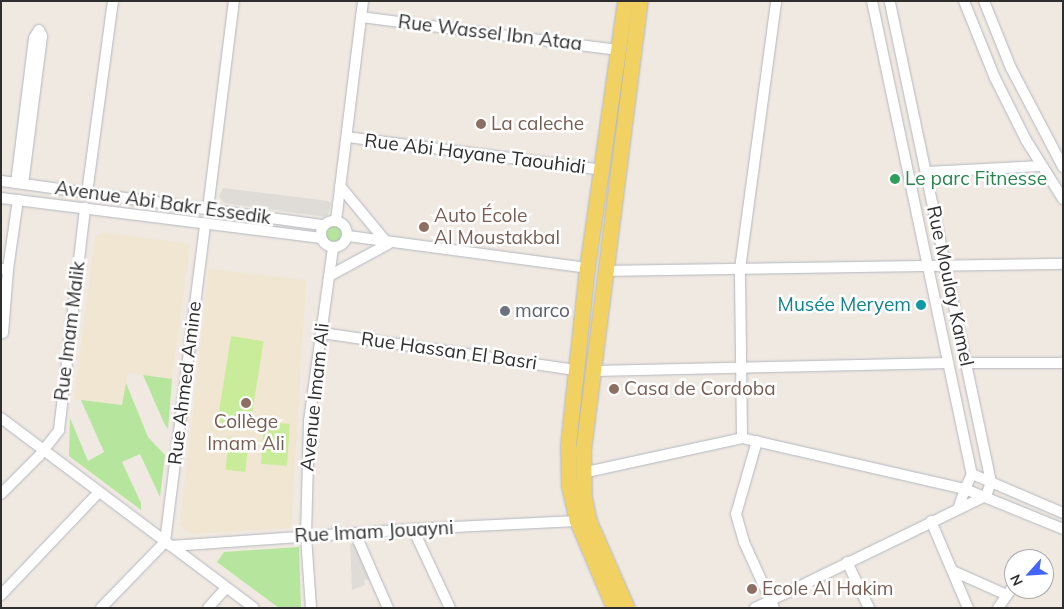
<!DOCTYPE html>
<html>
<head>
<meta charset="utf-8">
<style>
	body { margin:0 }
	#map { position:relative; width:1064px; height:609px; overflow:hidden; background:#efe9e1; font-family:Mulish,sans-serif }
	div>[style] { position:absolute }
	.education>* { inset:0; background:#f0e6d1 }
	.green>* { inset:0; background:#b6e59e }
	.round { border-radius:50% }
	.pitch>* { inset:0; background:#c9ec9a; transform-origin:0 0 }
	.plaza>* { inset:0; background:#dfdcd8 }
	.roads { filter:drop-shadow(0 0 1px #b4b7c1) drop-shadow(0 0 1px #b4b7c1) }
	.street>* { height:10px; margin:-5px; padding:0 5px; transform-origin:5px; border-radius:5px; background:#fff }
	.street>.ring { margin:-5px; padding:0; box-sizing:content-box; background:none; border:10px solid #fff; border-radius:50% }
	.primary>* { height:15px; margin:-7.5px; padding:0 7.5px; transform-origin:7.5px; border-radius:7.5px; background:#f2d163 }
	.dots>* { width:14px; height:14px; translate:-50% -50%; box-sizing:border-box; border:2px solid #fff; border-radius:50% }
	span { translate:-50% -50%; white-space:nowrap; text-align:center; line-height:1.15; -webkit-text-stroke:5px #fff; paint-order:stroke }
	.street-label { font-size:19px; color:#2e2e2e }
	.education-label { font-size:19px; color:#785e54 }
	.left { translate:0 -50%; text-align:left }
	.leisure-label { font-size:19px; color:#27864d }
	.culture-label { font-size:19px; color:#0d838f }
	.right { translate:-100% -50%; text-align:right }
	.worship-label { font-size:19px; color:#5b616d }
	.frame { position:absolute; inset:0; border:2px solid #2e2e2e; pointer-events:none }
	.north { position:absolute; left:1004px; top:549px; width:50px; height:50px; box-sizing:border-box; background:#fff; border:1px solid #ababab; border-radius:50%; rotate:244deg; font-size:14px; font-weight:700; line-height:20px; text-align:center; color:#2e2e2e }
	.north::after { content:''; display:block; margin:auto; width:18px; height:22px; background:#4264fb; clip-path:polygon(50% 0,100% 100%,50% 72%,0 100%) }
</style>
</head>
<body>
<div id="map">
	<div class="education">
		<div style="clip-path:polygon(102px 232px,190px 244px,172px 379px,128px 373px,122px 405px,74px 399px,95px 237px)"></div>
		<div style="clip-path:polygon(209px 269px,306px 280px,291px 528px,190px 534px,180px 525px)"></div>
	</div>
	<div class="green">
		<div class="round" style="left:325px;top:224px;width:20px;height:20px"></div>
		<div style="clip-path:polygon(143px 375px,172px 379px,168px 429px,164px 423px)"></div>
		<div style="clip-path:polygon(126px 383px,148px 437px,165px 455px,160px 497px,140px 454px,122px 462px,141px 503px,141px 510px,69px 456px,70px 418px,88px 461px,104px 452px,81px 400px,122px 405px)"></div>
		<div style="clip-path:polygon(299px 547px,301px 608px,279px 608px,217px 562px,224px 552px)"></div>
	</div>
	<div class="pitch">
		<div style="left:231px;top:336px;width:33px;height:87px;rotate:9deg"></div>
		<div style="left:264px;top:422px;width:26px;height:42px;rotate:4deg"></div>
		<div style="left:229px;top:437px;width:20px;height:33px;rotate:6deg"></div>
	</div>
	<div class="plaza">
		<div style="clip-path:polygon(223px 188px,329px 201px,331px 204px,328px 215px,325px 217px,224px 203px,219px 196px)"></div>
		<div style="clip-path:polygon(350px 544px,359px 544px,372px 579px,364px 580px,365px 585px,352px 590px)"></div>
	</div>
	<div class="roads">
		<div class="street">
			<div style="left:872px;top:1px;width:483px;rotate:78.1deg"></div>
			<div style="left:972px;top:474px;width:17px;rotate:115deg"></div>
			<div style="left:965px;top:489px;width:106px;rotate:22.2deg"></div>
			<div style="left:964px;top:1px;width:83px;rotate:68.1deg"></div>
			<div style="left:995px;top:78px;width:69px;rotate:63.4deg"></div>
			<div style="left:1026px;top:140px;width:70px;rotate:57.9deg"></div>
			<div style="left:984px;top:1px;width:72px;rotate:68.1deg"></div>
			<div style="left:1011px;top:68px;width:112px;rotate:62.3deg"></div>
			<div style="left:361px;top:17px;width:260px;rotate:7.3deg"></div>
			<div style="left:347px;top:137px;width:258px;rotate:7.3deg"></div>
			<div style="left:927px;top:172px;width:114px;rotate:-3deg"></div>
			<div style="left:1px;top:181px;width:326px;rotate:7.8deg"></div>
			<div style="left:16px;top:183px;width:146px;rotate:-82.9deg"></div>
			<div style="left:34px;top:38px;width:9px;rotate:-58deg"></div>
			<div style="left:39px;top:30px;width:7px;rotate:63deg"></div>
			<div style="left:42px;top:36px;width:149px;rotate:97.3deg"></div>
			<div style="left:87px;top:193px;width:194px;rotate:-82.3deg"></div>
			<div style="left:1px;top:198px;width:323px;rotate:7.1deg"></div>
			<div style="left:208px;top:209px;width:210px;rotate:-82.9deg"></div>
			<div class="ring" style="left:321px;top:221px;width:16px;height:16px"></div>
			<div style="left:336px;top:221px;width:222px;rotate:-83deg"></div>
			<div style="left:348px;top:236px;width:241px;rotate:7.6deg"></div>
			<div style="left:1px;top:269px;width:7px"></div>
			<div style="left:8px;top:269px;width:70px;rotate:-81.8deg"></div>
			<div style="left:606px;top:271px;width:457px;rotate:-0.9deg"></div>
			<div style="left:329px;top:276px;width:67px;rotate:-28.5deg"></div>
			<div style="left:388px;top:244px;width:75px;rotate:-129.6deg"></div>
			<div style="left:3px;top:333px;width:64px;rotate:-85.5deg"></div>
			<div style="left:322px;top:333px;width:258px;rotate:8.3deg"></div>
			<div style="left:966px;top:363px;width:97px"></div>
			<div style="left:594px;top:371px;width:354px;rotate:-1.3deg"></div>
			<div style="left:1px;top:418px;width:316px;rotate:36.9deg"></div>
			<div style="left:742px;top:438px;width:169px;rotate:-90.7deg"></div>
			<div style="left:740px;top:269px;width:270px;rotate:-82.3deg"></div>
			<div style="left:757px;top:441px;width:76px;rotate:106deg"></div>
			<div style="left:736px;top:514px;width:29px;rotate:74deg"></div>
			<div style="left:744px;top:542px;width:72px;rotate:65.6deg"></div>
			<div style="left:582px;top:473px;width:164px;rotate:-12.3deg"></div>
			<div style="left:742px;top:438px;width:229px;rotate:12.9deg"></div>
			<div style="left:965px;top:489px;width:21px;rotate:109deg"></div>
			<div style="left:972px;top:474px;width:99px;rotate:23.2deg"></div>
			<div style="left:1px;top:494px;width:54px;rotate:-45deg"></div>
			<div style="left:39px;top:456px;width:33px;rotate:-52deg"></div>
			<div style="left:59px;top:430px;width:224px;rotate:-83.3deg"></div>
			<div style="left:931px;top:521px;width:95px;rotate:67deg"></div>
			<div style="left:413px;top:529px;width:87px;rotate:64.9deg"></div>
			<div style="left:355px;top:533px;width:82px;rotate:66.3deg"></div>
			<div style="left:171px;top:546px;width:243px;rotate:-4deg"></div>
			<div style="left:413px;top:529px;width:164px;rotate:-2.8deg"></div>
			<div style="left:847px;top:562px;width:51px;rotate:64.4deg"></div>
			<div style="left:953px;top:571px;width:59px;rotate:24deg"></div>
			<div style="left:1px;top:595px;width:142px;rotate:-46.4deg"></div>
			<div style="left:101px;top:608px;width:92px;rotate:-45.9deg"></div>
			<div style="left:165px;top:542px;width:321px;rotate:-82.8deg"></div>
			<div style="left:208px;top:608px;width:27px;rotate:-48deg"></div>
			<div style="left:311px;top:608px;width:72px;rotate:-94deg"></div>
			<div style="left:306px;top:536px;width:115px;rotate:-88.5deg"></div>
			<div style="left:309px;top:421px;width:176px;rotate:-82.1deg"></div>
			<div style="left:755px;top:608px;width:257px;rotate:-25.9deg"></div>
			<div style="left:986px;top:496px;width:15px;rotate:-70deg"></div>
			<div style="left:991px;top:482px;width:491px;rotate:-101.9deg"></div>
			<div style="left:998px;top:608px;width:28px;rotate:-55deg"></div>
		</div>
		<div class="primary">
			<div style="left:614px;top:608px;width:95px;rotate:-113deg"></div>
			<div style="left:577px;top:521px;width:37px;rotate:-103deg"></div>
			<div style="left:569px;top:485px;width:40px;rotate:-91.4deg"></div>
			<div style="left:568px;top:445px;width:178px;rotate:-83.9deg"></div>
			<div style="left:587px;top:268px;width:270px;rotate:-81.9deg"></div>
			<div style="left:627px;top:608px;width:95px;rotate:-113.6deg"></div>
			<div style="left:589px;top:521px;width:25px;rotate:-102deg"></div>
			<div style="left:584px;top:497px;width:47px;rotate:-91.2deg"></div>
			<div style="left:583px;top:450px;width:453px;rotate:-82.8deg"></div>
		</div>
	</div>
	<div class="dots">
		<div style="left:481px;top:124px;background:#8d6e63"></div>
		<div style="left:895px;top:179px;background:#2e9e5b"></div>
		<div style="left:424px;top:227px;background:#8d6e63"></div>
		<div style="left:921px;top:305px;background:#0f9aa8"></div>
		<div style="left:505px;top:311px;background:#6b7280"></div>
		<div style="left:614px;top:389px;background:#8d6e63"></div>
		<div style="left:246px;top:403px;background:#8d6e63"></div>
		<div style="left:752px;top:589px;background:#8d6e63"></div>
	</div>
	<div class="street-label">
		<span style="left:490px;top:33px;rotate:7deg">Rue Wassel Ibn Ataa</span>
		<span style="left:475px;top:154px;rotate:7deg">Rue Abi Hayane Taouhidi</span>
		<span style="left:163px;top:203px;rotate:8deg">Avenue Abi Bakr Essedik</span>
		<span style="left:950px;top:286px;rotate:78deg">Rue Moulay Kamel</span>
		<span style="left:70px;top:331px;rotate:-83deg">Rue Imam Malik</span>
		<span style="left:449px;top:351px;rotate:8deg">Rue Hassan El Basri</span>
		<span style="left:185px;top:383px;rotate:-83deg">Rue Ahmed Amine</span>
		<span style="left:315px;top:397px;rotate:-84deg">Avenue Imam Ali</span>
		<span style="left:374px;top:532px;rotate:-3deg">Rue Imam Jouayni</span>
	</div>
	<div class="education-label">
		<span class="left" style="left:491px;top:124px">La caleche</span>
		<span class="left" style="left:434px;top:227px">Auto École<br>Al Moustakbal</span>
		<span class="left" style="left:624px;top:389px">Casa de Cordoba</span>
		<span style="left:246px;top:433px">Collège<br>Imam Ali</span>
		<span class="left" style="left:762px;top:589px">Ecole Al Hakim</span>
	</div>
	<div class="leisure-label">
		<span class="left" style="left:905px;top:179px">Le parc Fitnesse</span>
	</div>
	<div class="culture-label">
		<span class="right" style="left:911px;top:305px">Musée Meryem</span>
	</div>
	<div class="worship-label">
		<span class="left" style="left:515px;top:311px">marco</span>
	</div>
	<div class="frame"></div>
	<div class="north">N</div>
</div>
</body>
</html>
